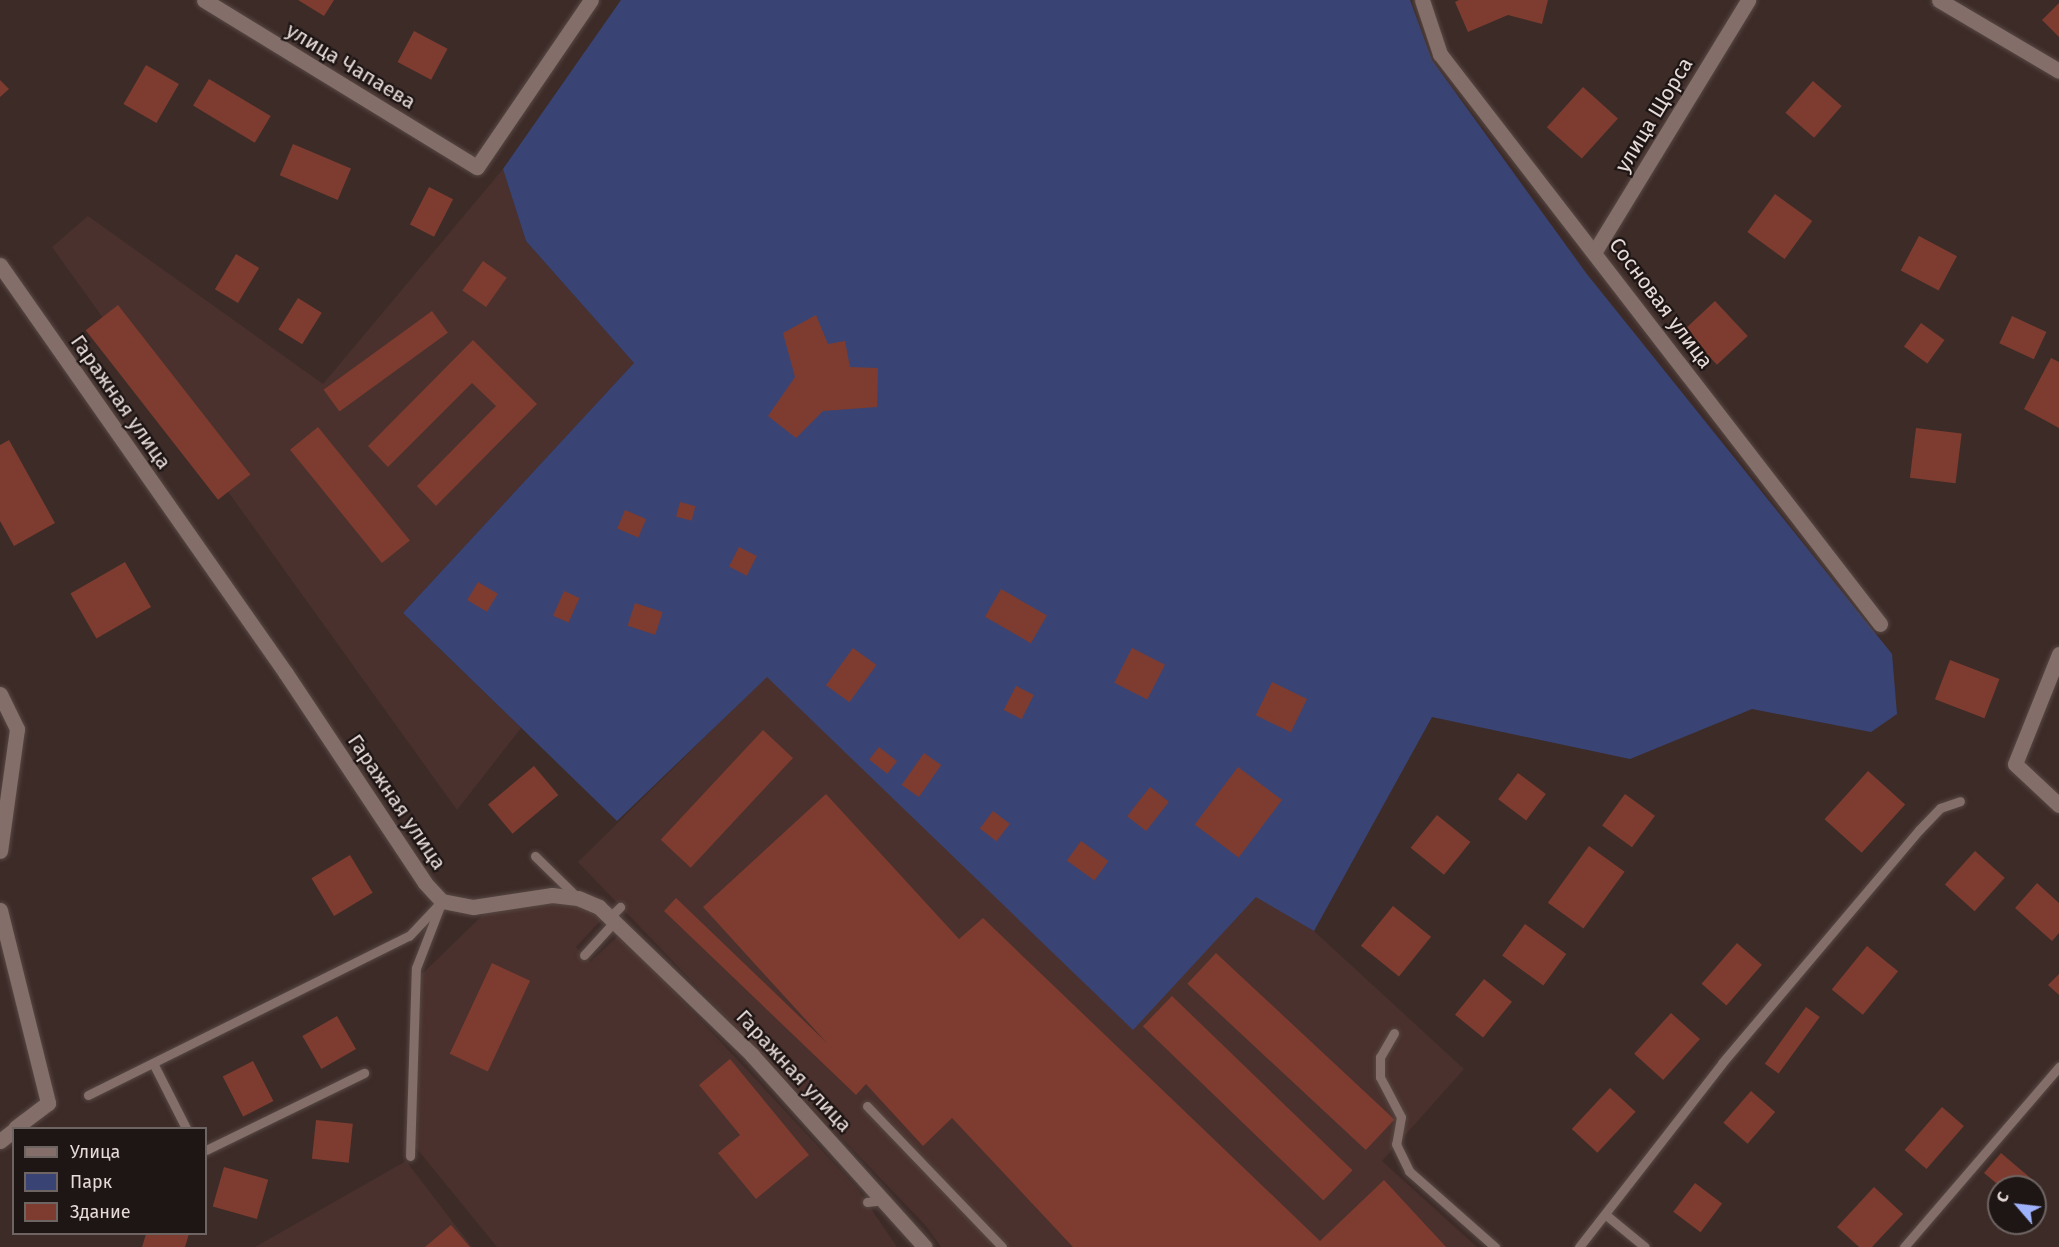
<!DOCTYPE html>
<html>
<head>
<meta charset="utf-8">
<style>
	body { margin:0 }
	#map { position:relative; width:2059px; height:1247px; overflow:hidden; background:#3d2b28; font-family:"Fira Sans",sans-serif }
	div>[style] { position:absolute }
	.built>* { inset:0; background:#4a312d }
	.green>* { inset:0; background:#394475 }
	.building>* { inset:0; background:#7d3c2f; transform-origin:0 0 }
	.roads { filter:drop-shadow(0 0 2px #574844) drop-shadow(0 0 2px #574844) }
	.service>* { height:9px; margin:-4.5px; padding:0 4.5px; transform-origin:4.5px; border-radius:4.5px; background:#836e69 }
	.minor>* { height:15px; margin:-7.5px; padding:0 7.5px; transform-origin:7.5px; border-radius:7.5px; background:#836e69 }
	.tertiary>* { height:15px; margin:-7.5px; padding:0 7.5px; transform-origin:7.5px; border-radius:7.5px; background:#836e69 }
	span { translate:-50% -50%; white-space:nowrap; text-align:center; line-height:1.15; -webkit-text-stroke:4.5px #1e1614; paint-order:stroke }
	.street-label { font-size:21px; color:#e7dbd9 }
	.legend { position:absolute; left:12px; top:1127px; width:195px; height:108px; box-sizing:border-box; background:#1e1614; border:2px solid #6e6563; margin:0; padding:8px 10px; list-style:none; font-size:18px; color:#e7dbd9 }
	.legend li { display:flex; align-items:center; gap:12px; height:30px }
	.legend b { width:30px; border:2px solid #6e6563 }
	.north { position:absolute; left:1987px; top:1175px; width:60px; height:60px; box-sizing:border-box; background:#1e1614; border:2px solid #6e6563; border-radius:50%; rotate:298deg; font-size:16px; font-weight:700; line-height:24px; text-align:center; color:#e7dbd9 }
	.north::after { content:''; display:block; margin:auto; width:21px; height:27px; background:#9fb3fd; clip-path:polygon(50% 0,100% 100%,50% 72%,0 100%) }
</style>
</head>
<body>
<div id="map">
	<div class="built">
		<div style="clip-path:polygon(503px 169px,526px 241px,634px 363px,403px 613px,521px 728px,457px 810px,52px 247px,88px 216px,323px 384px)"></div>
		<div style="clip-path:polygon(767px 676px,1133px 1029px,1256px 896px,1314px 931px,1464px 1069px,1382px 1161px,1477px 1247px,941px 1247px,926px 1226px,578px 862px)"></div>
		<div style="clip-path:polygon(575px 902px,602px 919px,576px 947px,590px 962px,620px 934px,857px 1188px,897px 1247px,497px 1247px,413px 1144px,418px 978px,490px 908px)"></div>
		<div style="clip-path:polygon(406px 1161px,472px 1247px,255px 1247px)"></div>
	</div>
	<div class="green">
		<div style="clip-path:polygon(621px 0,1410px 0,1432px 60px,1586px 273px,1892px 654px,1897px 714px,1871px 732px,1752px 709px,1630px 759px,1432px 717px,1314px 931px,1256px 897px,1133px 1030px,767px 677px,617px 821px,403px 613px,634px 363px,526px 241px,503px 169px)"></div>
	</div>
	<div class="building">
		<div style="clip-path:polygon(298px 0,334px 0,324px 16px)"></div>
		<div style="clip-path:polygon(1459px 0,1548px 0,1542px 24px,1508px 15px,1468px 32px,1455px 2px)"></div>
		<div style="clip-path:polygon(2059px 3px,2059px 37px,2042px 20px)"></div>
		<div style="left:414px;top:31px;width:38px;height:35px;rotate:28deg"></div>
		<div style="left:146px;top:65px;width:38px;height:45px;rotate:30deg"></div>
		<div style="left:209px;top:79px;width:72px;height:31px;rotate:31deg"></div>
		<div style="clip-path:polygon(0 80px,9px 89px,0 97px)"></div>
		<div style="left:1813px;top:81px;width:38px;height:42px;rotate:41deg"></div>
		<div style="left:1583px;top:87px;width:47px;height:54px;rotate:42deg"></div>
		<div style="left:293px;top:144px;width:63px;height:34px;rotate:23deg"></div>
		<div style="left:429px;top:187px;width:27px;height:42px;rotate:27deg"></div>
		<div style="left:1775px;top:194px;width:46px;height:47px;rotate:36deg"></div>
		<div style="left:1919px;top:236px;width:43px;height:39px;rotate:28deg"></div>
		<div style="left:236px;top:254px;width:27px;height:41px;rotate:31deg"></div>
		<div style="left:483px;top:261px;width:29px;height:36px;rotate:35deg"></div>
		<div style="left:298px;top:298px;width:28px;height:37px;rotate:32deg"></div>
		<div style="left:1715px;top:301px;width:48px;height:42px;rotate:47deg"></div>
		<div style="left:118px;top:305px;width:215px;height:41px;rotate:52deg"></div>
		<div style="left:432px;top:311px;width:27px;height:134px;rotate:54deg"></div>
		<div style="clip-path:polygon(816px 315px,828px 344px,845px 341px,850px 367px,878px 368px,877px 407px,823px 411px,796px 438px,768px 416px,795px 377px,783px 333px)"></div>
		<div style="left:2012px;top:316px;width:38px;height:30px;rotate:25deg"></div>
		<div style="left:1921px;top:323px;width:29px;height:29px;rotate:36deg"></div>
		<div style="clip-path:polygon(473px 340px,537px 404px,436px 506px,417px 486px,496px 406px,472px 383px,388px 467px,368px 446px)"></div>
		<div style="clip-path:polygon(2051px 358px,2059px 362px,2059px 428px,2024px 409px)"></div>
		<div style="left:318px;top:427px;width:146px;height:36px;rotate:51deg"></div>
		<div style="left:1916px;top:428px;width:46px;height:50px;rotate:7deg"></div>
		<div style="clip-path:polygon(9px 440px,55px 523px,14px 546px,0 521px,0 445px)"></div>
		<div style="left:680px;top:502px;width:16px;height:15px;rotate:15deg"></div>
		<div style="left:625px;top:510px;width:23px;height:20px;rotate:23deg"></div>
		<div style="left:739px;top:547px;width:20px;height:22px;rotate:27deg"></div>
		<div style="left:125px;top:562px;width:52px;height:63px;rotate:60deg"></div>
		<div style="left:478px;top:582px;width:23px;height:21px;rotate:31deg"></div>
		<div style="left:1001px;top:589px;width:53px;height:32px;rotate:30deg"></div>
		<div style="left:564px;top:591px;width:17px;height:27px;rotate:24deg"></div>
		<div style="left:635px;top:603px;width:29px;height:24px;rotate:18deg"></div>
		<div style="left:853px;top:648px;width:29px;height:46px;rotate:36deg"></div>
		<div style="left:1132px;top:648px;width:37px;height:39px;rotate:27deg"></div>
		<div style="left:1950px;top:660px;width:53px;height:42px;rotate:21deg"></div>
		<div style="left:1272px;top:682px;width:39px;height:37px;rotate:26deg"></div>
		<div style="left:1016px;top:686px;width:20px;height:27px;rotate:27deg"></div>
		<div style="left:763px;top:730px;width:41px;height:150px;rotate:43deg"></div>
		<div style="left:879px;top:747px;width:23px;height:16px;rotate:38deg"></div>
		<div style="left:924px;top:753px;width:21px;height:39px;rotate:35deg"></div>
		<div style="left:534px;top:766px;width:38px;height:60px;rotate:50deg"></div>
		<div style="left:1238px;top:767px;width:55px;height:72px;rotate:37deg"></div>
		<div style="left:1868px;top:771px;width:50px;height:65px;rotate:42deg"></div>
		<div style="left:1518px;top:773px;width:35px;height:33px;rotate:37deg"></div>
		<div style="left:1150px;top:787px;width:24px;height:37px;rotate:38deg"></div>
		<div style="clip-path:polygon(826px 794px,959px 939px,983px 918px,1320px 1241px,1384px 1180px,1446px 1247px,1073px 1247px,952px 1118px,923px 1146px,866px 1084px,856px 1095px,664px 911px,676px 898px,827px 1043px,703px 907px)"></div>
		<div style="left:1625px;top:794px;width:37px;height:39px;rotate:36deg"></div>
		<div style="left:993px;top:811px;width:21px;height:22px;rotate:37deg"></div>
		<div style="left:1437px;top:815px;width:43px;height:42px;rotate:39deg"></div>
		<div style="left:1081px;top:841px;width:34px;height:24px;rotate:36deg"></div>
		<div style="left:1589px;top:846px;width:44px;height:70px;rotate:36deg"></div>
		<div style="left:1975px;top:851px;width:40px;height:45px;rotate:42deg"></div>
		<div style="left:350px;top:855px;width:44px;height:45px;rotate:59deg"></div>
		<div style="clip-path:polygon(2037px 883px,2059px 903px,2059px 933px,2052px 941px,2015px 908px)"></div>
		<div style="left:1393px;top:906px;width:49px;height:51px;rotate:39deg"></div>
		<div style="left:1525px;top:924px;width:51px;height:39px;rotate:36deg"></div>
		<div style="left:1737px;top:943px;width:33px;height:54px;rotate:41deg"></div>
		<div style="left:1867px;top:946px;width:40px;height:56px;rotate:39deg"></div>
		<div style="left:1216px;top:953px;width:244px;height:42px;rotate:43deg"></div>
		<div style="left:492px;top:963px;width:42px;height:100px;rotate:25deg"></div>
		<div style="clip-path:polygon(2059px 974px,2059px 995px,2048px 985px)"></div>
		<div style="left:1484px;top:979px;width:36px;height:46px;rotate:39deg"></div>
		<div style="left:1172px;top:996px;width:251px;height:42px;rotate:44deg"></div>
		<div style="left:1806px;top:1007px;width:17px;height:70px;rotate:36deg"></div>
		<div style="left:1671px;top:1013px;width:39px;height:55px;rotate:42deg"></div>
		<div style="left:337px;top:1016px;width:38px;height:40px;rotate:60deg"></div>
		<div style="clip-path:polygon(730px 1059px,809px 1155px,756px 1199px,718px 1153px,740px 1135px,699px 1085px)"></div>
		<div style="left:253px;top:1061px;width:45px;height:34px;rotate:63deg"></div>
		<div style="left:1610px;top:1088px;width:35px;height:56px;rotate:43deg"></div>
		<div style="left:1751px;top:1091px;width:32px;height:42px;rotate:41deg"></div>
		<div style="left:1942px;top:1107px;width:29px;height:57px;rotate:41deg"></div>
		<div style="left:316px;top:1120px;width:37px;height:39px;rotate:6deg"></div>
		<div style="clip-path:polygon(2001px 1153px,2034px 1181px,2029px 1187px,2001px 1187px,1984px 1173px)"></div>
		<div style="left:224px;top:1167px;width:46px;height:41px;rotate:16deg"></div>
		<div style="left:1695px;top:1183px;width:34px;height:36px;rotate:37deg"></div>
		<div style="clip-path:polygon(1874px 1187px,1903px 1214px,1872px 1247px,1859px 1247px,1837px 1227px)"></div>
		<div style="clip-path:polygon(1999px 1201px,1999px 1219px,1990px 1211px)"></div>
		<div style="clip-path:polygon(2004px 1223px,2029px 1223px,2019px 1235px)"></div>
		<div style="clip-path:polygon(451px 1225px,470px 1247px,425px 1247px)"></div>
		<div style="clip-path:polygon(146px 1234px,189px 1234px,185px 1247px,142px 1247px)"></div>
	</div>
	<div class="roads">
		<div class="service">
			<div style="left:535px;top:856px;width:60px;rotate:44.3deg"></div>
			<div style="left:611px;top:916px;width:13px;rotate:-45deg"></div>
			<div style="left:584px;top:955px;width:47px;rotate:-47.6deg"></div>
			<div style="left:1394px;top:1033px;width:28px;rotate:120deg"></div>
			<div style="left:1380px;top:1057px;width:20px;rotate:90deg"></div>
			<div style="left:1380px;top:1077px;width:45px;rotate:62.3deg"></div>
			<div style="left:1401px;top:1117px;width:27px;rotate:100deg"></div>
			<div style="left:1396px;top:1144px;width:30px;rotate:64deg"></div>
			<div style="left:1409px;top:1171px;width:115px;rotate:41.5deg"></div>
			<div style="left:153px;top:1063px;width:73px;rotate:63.1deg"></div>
			<div style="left:88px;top:1095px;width:358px;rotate:-26.4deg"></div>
			<div style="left:409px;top:936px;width:48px;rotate:-46.7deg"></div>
			<div style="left:867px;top:1106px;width:195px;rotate:46.2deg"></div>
			<div style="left:206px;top:1150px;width:176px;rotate:-26deg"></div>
			<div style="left:410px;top:1156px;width:188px;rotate:-88.2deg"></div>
			<div style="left:416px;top:968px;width:66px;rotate:-68.8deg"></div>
			<div style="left:867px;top:1202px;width:17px;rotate:-7deg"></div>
			<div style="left:1606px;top:1215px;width:50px;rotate:39.4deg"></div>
			<div style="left:1579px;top:1247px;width:233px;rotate:-52.1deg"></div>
			<div style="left:1722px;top:1063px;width:305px;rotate:-49.8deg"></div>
			<div style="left:1919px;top:830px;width:30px;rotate:-46deg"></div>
			<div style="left:1940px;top:808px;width:21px;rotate:-19deg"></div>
			<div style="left:1904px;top:1247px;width:238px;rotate:-49.3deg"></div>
		</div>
		<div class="minor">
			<div style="left:204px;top:0;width:320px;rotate:31.5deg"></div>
			<div style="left:477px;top:167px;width:202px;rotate:-55.7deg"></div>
			<div style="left:1422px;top:0;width:57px;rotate:71.6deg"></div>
			<div style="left:1440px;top:54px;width:720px;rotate:52.33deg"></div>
			<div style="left:1939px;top:0;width:139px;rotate:30.6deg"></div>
			<div style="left:1595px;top:251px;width:294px;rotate:-58.6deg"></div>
			<div style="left:2059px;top:654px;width:118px;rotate:111.8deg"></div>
			<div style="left:2015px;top:764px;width:60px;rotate:43deg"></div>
			<div style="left:0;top:694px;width:39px;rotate:64deg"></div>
			<div style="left:17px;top:729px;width:123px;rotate:97.9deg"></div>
			<div style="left:0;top:910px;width:199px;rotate:76deg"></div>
			<div style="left:48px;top:1103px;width:41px;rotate:142.9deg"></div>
			<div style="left:0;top:1141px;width:18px;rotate:-38deg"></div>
		</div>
		<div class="tertiary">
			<div style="left:0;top:265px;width:497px;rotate:55deg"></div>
			<div style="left:285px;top:672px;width:253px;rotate:56.4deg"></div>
			<div style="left:425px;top:883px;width:25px;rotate:47deg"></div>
			<div style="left:442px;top:901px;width:32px;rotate:11deg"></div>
			<div style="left:473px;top:907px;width:80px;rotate:-8.6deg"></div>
			<div style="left:552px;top:895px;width:26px;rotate:7deg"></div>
			<div style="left:578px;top:898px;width:23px;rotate:23deg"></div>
			<div style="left:599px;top:907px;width:213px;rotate:44deg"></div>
			<div style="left:752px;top:1055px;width:258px;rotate:48deg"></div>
		</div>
	</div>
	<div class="street-label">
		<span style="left:351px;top:66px;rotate:31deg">улица Чапаева</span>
		<span style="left:1654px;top:115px;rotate:-59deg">улица Щорса</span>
		<span style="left:1661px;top:303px;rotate:53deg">Сосновая улица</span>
		<span style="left:121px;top:402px;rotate:55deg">Гаражная улица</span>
		<span style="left:397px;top:802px;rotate:56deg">Гаражная улица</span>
		<span style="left:794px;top:1071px;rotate:47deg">Гаражная улица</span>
	</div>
	<ul class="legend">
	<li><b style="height:8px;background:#836e69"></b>Улица</li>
	<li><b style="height:16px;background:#394475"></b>Парк</li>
	<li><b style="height:16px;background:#7d3c2f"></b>Здание</li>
	</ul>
	<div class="north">С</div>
</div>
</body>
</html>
